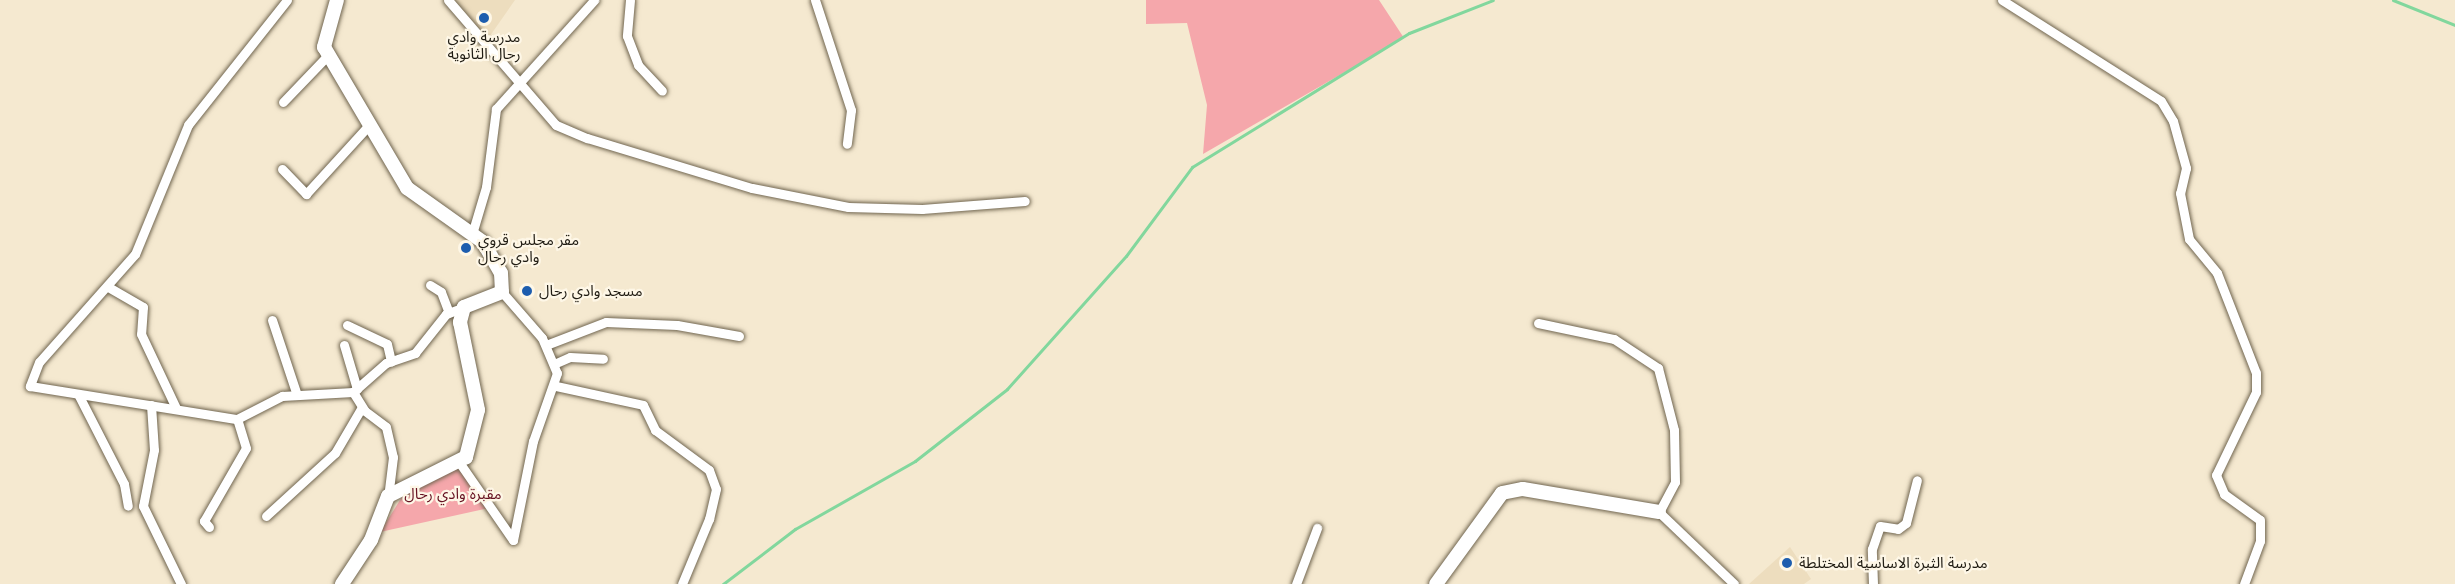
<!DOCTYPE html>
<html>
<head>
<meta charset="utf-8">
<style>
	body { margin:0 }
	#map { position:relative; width:2455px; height:584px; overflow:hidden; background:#f5e9d0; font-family:Quicksand,"Noto Sans Arabic",sans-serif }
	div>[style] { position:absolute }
	.built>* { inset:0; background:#edddbe }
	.green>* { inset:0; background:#f5a7ab }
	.stream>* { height:3px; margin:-1.5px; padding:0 1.5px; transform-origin:1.5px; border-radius:1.5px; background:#82d79d }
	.roads { filter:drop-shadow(0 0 2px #70654f) drop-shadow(0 0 2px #70654f) }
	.street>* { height:9px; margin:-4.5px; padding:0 4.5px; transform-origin:4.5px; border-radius:4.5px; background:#fff }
	.secondary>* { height:14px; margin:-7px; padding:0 7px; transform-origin:7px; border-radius:7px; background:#fff }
	.dots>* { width:16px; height:16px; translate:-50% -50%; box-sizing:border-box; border:3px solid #fef7e7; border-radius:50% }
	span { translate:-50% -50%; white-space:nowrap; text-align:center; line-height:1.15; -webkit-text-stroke:4.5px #fef7e7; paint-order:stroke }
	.poi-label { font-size:15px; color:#201c13 }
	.left { translate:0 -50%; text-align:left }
	.park-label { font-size:15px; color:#671222 }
</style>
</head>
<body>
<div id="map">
	<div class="built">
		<div style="clip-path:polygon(452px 0,515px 0,485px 43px)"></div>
		<div style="clip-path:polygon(1790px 547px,1811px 579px,1804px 584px,1749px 584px)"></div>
	</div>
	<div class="green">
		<div style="clip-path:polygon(1146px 0,1379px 0,1404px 38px,1203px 154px,1207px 105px,1187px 23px,1146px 24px)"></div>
		<div style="clip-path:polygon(463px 465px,489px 508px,380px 532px,407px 489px)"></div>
	</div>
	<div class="stream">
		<div style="left:2393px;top:0;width:67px;rotate:22deg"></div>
		<div style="left:723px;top:584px;width:91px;rotate:-37.4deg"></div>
		<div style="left:795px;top:529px;width:138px;rotate:-29.5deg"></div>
		<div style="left:915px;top:461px;width:117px;rotate:-38deg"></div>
		<div style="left:1007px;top:389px;width:178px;rotate:-48.2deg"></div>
		<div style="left:1126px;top:256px;width:111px;rotate:-53.4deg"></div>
		<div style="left:1192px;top:167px;width:255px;rotate:-31.7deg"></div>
		<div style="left:1409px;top:33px;width:90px;rotate:-21.4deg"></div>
	</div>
	<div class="roads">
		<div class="street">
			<div style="left:287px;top:0;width:159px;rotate:128.4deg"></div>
			<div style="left:188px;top:125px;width:139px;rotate:112.3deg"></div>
			<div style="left:135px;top:254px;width:144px;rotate:131.6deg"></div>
			<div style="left:39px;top:362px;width:26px;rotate:111deg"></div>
			<div style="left:30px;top:386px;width:210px;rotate:9.1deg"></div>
			<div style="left:237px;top:419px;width:51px;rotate:-27.1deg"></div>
			<div style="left:282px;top:396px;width:71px;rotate:-3.2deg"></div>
			<div style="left:353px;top:392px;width:22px;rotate:58deg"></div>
			<div style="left:365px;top:411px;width:26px;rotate:37deg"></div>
			<div style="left:386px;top:427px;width:31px;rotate:77deg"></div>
			<div style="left:393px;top:457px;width:39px;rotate:97deg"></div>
			<div style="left:448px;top:0;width:165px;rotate:49.2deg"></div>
			<div style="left:556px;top:125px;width:34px;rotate:23deg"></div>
			<div style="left:587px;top:138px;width:172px;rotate:16.9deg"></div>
			<div style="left:752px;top:188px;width:98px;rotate:11.2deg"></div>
			<div style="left:848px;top:207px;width:74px;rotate:1.5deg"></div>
			<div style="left:922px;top:209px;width:103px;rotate:-4.4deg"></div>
			<div style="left:630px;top:0;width:36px;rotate:95deg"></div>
			<div style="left:627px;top:36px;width:31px;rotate:69deg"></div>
			<div style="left:638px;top:65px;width:35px;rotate:47deg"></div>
			<div style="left:815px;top:0;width:116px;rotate:71.9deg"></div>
			<div style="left:851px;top:110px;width:34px;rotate:97deg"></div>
			<div style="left:2002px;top:0;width:188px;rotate:32.4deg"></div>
			<div style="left:2161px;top:101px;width:23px;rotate:59deg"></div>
			<div style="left:2173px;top:121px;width:49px;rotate:74.5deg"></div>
			<div style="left:2186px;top:168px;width:26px;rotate:103deg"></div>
			<div style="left:2180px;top:193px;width:47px;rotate:78.9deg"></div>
			<div style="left:2189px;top:239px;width:44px;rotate:50.5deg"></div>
			<div style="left:2217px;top:273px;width:107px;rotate:68.7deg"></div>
			<div style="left:2256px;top:373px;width:19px;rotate:90deg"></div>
			<div style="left:2256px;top:392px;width:92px;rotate:115.7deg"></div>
			<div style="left:2216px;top:475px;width:21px;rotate:67deg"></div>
			<div style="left:2224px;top:494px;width:44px;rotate:35.8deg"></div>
			<div style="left:2260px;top:520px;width:21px;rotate:90deg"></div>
			<div style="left:2260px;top:541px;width:46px;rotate:110.4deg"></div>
			<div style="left:283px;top:102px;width:66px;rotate:-46.2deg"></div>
			<div style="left:282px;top:169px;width:35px;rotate:46deg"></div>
			<div style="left:306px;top:194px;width:95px;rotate:-47.6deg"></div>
			<div style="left:472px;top:234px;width:49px;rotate:-73.4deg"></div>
			<div style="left:486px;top:187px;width:79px;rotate:-82.7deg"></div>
			<div style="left:496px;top:109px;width:147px;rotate:-48deg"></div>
			<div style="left:430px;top:285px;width:13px;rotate:32deg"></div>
			<div style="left:441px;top:292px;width:22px;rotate:69deg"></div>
			<div style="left:110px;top:288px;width:38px;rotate:30deg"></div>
			<div style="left:143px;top:307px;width:27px;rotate:94deg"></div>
			<div style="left:141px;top:334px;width:82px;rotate:64.7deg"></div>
			<div style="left:502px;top:292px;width:61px;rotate:49deg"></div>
			<div style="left:542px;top:338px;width:38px;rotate:67deg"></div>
			<div style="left:557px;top:373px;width:72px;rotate:109.4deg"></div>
			<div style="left:533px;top:441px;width:101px;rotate:101.4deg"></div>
			<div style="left:272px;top:320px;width:79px;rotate:71.6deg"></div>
			<div style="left:1538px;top:323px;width:78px;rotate:11.9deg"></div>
			<div style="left:1614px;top:339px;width:53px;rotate:33.4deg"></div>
			<div style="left:1658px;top:368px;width:64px;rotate:75.5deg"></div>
			<div style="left:1674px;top:430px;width:52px;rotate:88.9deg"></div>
			<div style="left:1675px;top:482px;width:34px;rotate:118deg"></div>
			<div style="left:1659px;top:512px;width:104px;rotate:43.8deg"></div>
			<div style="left:347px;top:325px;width:44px;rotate:25.4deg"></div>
			<div style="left:387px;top:344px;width:18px;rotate:77deg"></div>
			<div style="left:344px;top:345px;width:46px;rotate:73.5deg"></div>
			<div style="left:546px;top:345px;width:64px;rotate:-21deg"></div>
			<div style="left:606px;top:322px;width:71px;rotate:2.4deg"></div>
			<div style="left:677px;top:325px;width:63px;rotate:10.1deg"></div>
			<div style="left:554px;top:364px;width:17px;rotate:-24deg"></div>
			<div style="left:570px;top:357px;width:33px;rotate:3deg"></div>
			<div style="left:556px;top:386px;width:89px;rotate:12.3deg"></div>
			<div style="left:643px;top:405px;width:28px;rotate:64deg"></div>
			<div style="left:655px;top:430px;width:67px;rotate:36.5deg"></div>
			<div style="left:709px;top:470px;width:20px;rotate:70deg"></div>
			<div style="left:716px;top:489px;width:31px;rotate:103deg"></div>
			<div style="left:709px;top:519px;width:70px;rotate:112.6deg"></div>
			<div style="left:353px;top:392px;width:44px;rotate:-41.3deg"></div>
			<div style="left:386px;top:363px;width:31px;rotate:-19deg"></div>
			<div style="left:415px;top:353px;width:50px;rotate:-51.5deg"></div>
			<div style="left:446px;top:314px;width:19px;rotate:-21deg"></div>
			<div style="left:78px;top:394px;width:101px;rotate:62.9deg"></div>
			<div style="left:124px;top:484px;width:22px;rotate:80deg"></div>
			<div style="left:151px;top:405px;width:45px;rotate:86.2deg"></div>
			<div style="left:154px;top:450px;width:57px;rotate:101.1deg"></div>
			<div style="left:143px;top:506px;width:87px;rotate:64deg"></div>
			<div style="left:459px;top:462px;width:95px;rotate:55.3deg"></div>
			<div style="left:266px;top:516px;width:93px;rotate:-42.4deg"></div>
			<div style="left:335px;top:453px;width:53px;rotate:-59.6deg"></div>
			<div style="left:209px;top:527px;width:8px;rotate:-130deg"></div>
			<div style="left:204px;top:521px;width:84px;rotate:-60.1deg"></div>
			<div style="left:246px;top:448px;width:30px;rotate:-107deg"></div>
			<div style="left:1296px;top:584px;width:60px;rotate:-69.4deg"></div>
			<div style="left:1873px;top:584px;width:35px;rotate:-92deg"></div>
			<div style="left:1872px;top:549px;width:24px;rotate:-71deg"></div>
			<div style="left:1880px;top:526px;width:18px;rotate:9deg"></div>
			<div style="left:1898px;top:529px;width:10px;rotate:-37deg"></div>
			<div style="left:1906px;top:523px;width:44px;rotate:-75.7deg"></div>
		</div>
		<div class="secondary">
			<div style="left:337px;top:0;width:49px;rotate:105.5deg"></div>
			<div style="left:324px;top:47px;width:164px;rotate:59.5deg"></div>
			<div style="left:407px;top:188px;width:93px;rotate:35.4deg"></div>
			<div style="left:483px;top:242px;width:36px;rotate:60deg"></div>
			<div style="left:501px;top:273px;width:19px;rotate:87deg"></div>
			<div style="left:502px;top:292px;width:41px;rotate:158.5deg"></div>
			<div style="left:464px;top:307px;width:16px;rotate:105deg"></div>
			<div style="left:460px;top:322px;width:90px;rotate:78.4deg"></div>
			<div style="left:478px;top:410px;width:49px;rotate:104.3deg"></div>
			<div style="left:466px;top:457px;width:87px;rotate:153.4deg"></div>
			<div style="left:388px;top:496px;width:47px;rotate:111.1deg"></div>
			<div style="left:371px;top:540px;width:53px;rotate:123.4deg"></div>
			<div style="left:1436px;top:584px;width:112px;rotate:-54deg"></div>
			<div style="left:1502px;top:493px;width:21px;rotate:-11deg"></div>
			<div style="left:1523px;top:489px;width:138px;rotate:9.6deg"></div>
		</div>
	</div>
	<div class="dots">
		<div style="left:484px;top:18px;background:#1d5dae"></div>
		<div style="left:466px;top:248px;background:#1d5dae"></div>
		<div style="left:527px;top:291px;background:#1d5dae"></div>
		<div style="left:1787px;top:563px;background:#1d5dae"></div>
	</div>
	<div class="poi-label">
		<span style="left:484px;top:45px">مدرسة وادي<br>رحال الثانوية</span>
		<span class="left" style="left:478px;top:248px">مقر مجلس قروي<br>وادي رحال</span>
		<span class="left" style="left:539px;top:291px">مسجد وادي رحال</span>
		<span class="left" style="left:1799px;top:563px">مدرسة الثبرة الاساسية المختلطة</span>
	</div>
	<div class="park-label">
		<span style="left:453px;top:494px">مقبرة وادي رحال</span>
	</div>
</div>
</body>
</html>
